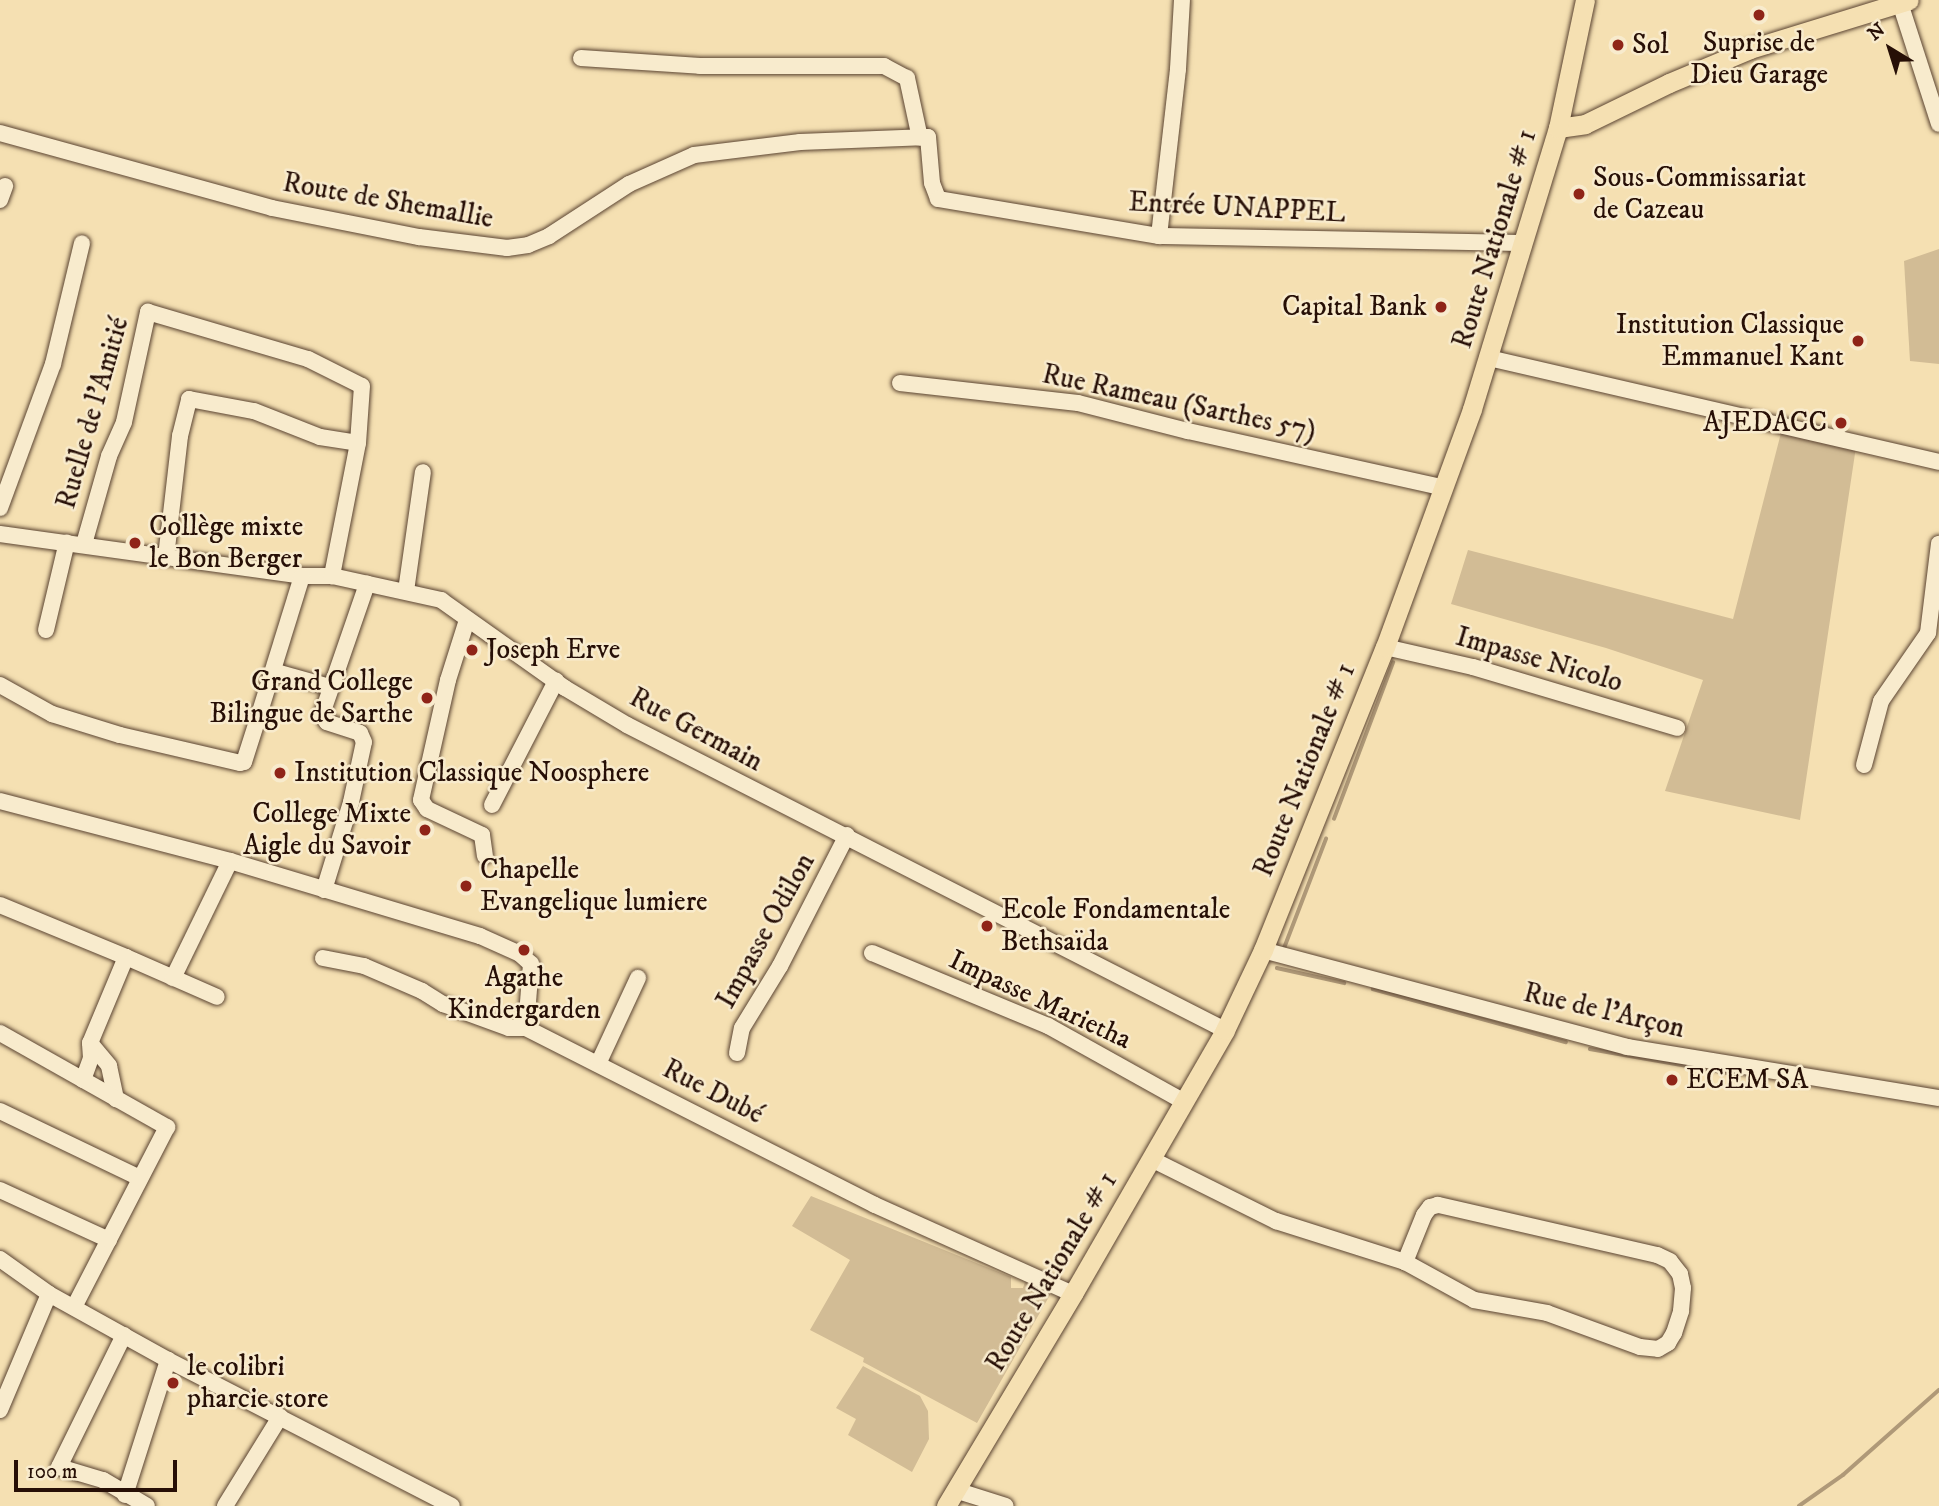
<!DOCTYPE html>
<html>
<head>
<meta charset="utf-8">
<style>
	body { margin:0 }
	#map { position:relative; width:1939px; height:1506px; overflow:hidden; background:#f5e0b2; font-family:"IM FELL DW Pica",serif }
	div>[style] { position:absolute }
	.green>* { inset:0; background:#d2bc95 }
	.stream>* { height:3.5px; margin:-1.75px; padding:0 1.75px; transform-origin:1.75px; border-radius:1.75px; background:#af9978 }
	.roads { filter:drop-shadow(0 0 2px #5a4331) drop-shadow(0 0 2px #5a4331) }
	.minor>* { height:16px; margin:-8px; padding:0 8px; transform-origin:8px; border-radius:8px; background:#f8ebcd }
	.major>* { height:19px; margin:-9.5px; padding:0 9.5px; transform-origin:9.5px; border-radius:9.5px; background:#f5e0b2 }
	.dots>* { width:19px; height:19px; translate:-50% -50%; box-sizing:border-box; border:4px solid #f8ebcd; border-radius:50% }
	span { translate:-50% -50%; white-space:nowrap; text-align:center; line-height:1.15; -webkit-text-stroke:5px #f8ebcd; paint-order:stroke }
	.poi-label { font-size:28px; color:#270f06 }
	.left { translate:0 -50%; text-align:left }
	.right { translate:-100% -50%; text-align:right }
	.street-label { font-size:28px; color:#270f06 }
	.north { position:absolute; left:1855px; top:14px; width:70px; height:70px; -webkit-text-stroke:5px #f8ebcd; paint-order:stroke; rotate:322deg; font-size:19px; font-weight:700; line-height:28px; text-align:center; color:#270f06 }
	.north::after { content:''; display:block; margin:auto; width:24px; height:32px; background:#270f06; clip-path:polygon(50% 0,100% 100%,50% 72%,0 100%) }
	.scale { position:absolute; left:14px; top:1460px; width:163px; height:32px; box-sizing:border-box; border:4px solid #270f06; border-top:0; padding-left:9px; font-size:21px; line-height:24px; white-space:nowrap; color:#270f06; -webkit-text-stroke:5px #f8ebcd; paint-order:stroke }
</style>
</head>
<body>
<div id="map">
	<div class="green">
		<div style="clip-path:polygon(1939px 249px,1939px 364px,1910px 361px,1904px 261px)"></div>
		<div style="clip-path:polygon(1782px 429px,1856px 447px,1800px 820px,1665px 791px,1703px 680px,1606px 648px,1451px 604px,1468px 550px,1733px 619px)"></div>
		<div style="clip-path:polygon(811px 1196px,1011px 1277px,1011px 1288px,1023px 1288px,1025px 1282px,1049px 1291px,1050px 1295px,977px 1423px,863px 1362px,864px 1358px,810px 1330px,850px 1260px,792px 1226px)"></div>
		<div style="clip-path:polygon(863px 1366px,920px 1396px,928px 1411px,929px 1439px,912px 1472px,848px 1435px,856px 1419px,836px 1408px)"></div>
	</div>
	<div class="stream">
		<div style="left:1334px;top:819px;width:167px;rotate:-69.3deg"></div>
		<div style="left:1283px;top:951px;width:120px;rotate:-69deg"></div>
		<div style="left:1277px;top:968px;width:69px;rotate:12.6deg"></div>
		<div style="left:1373px;top:989px;width:200px;rotate:15.4deg"></div>
		<div style="left:1590px;top:1049px;width:151px;rotate:9.9deg"></div>
		<div style="left:1799px;top:1506px;width:54px;rotate:-35.2deg"></div>
		<div style="left:1843px;top:1475px;width:128px;rotate:-41.5deg"></div>
	</div>
	<div class="roads">
		<div class="minor">
			<div style="left:1900px;top:3px;width:127px;rotate:72.1deg"></div>
			<div style="left:581px;top:58px;width:119px;rotate:3.8deg"></div>
			<div style="left:700px;top:66px;width:184px"></div>
			<div style="left:884px;top:66px;width:26px;rotate:28deg"></div>
			<div style="left:907px;top:78px;width:61px;rotate:77.8deg"></div>
			<div style="left:0;top:133px;width:282px;rotate:15.4deg"></div>
			<div style="left:272px;top:208px;width:150px;rotate:11.2deg"></div>
			<div style="left:419px;top:237px;width:89px;rotate:7.1deg"></div>
			<div style="left:507px;top:248px;width:21px;rotate:-8deg"></div>
			<div style="left:528px;top:245px;width:23px;rotate:-23deg"></div>
			<div style="left:549px;top:236px;width:95px;rotate:-33deg"></div>
			<div style="left:629px;top:184px;width:71px;rotate:-24deg"></div>
			<div style="left:694px;top:155px;width:107px;rotate:-7deg"></div>
			<div style="left:800px;top:142px;width:128px;rotate:-2.2deg"></div>
			<div style="left:928px;top:137px;width:46px;rotate:85deg"></div>
			<div style="left:932px;top:183px;width:17px;rotate:69deg"></div>
			<div style="left:938px;top:199px;width:224px;rotate:9.5deg"></div>
			<div style="left:1159px;top:236px;width:365px;rotate:1.1deg"></div>
			<div style="left:0;top:200px;width:15px;rotate:-70deg"></div>
			<div style="left:1159px;top:236px;width:168px;rotate:-83.5deg"></div>
			<div style="left:1178px;top:69px;width:69px;rotate:-86.7deg"></div>
			<div style="left:1489px;top:358px;width:462px;rotate:13deg"></div>
			<div style="left:900px;top:383px;width:179px;rotate:6.4deg"></div>
			<div style="left:1078px;top:403px;width:114px;rotate:14.3deg"></div>
			<div style="left:1188px;top:431px;width:263px;rotate:12.5deg"></div>
			<div style="left:0;top:508px;width:153px;rotate:-69.8deg"></div>
			<div style="left:53px;top:364px;width:124px;rotate:-76.5deg"></div>
			<div style="left:0;top:534px;width:305px;rotate:7.9deg"></div>
			<div style="left:302px;top:576px;width:30px"></div>
			<div style="left:332px;top:576px;width:112px;rotate:12.4deg"></div>
			<div style="left:441px;top:600px;width:152px;rotate:35.4deg"></div>
			<div style="left:565px;top:688px;width:72px;rotate:30.8deg"></div>
			<div style="left:627px;top:725px;width:671px;rotate:27.02deg"></div>
			<div style="left:84px;top:544px;width:91px;rotate:-74.1deg"></div>
			<div style="left:109px;top:456px;width:37px;rotate:-66deg"></div>
			<div style="left:124px;top:422px;width:113px;rotate:-77.7deg"></div>
			<div style="left:148px;top:312px;width:167px;rotate:16.4deg"></div>
			<div style="left:308px;top:359px;width:60px;rotate:26.6deg"></div>
			<div style="left:362px;top:386px;width:57px;rotate:94deg"></div>
			<div style="left:358px;top:443px;width:136px;rotate:101.1deg"></div>
			<div style="left:166px;top:557px;width:122px;rotate:-83.4deg"></div>
			<div style="left:180px;top:436px;width:38px;rotate:-76deg"></div>
			<div style="left:189px;top:399px;width:66px;rotate:10.5deg"></div>
			<div style="left:254px;top:411px;width:71px;rotate:21.5deg"></div>
			<div style="left:320px;top:437px;width:38px;rotate:9deg"></div>
			<div style="left:406px;top:591px;width:120px;rotate:-81.9deg"></div>
			<div style="left:467px;top:620px;width:63px;rotate:107.6deg"></div>
			<div style="left:448px;top:680px;width:123px;rotate:102.7deg"></div>
			<div style="left:421px;top:800px;width:11px;rotate:56deg"></div>
			<div style="left:427px;top:809px;width:61px;rotate:25.3deg"></div>
			<div style="left:482px;top:835px;width:21px;rotate:82deg"></div>
			<div style="left:46px;top:630px;width:90px;rotate:-76.6deg"></div>
			<div style="left:1385px;top:647px;width:90px;rotate:12.8deg"></div>
			<div style="left:1473px;top:667px;width:213px;rotate:16.6deg"></div>
			<div style="left:273px;top:671px;width:59px;rotate:15.7deg"></div>
			<div style="left:0;top:685px;width:60px;rotate:29.1deg"></div>
			<div style="left:52px;top:714px;width:71px;rotate:17.2deg"></div>
			<div style="left:120px;top:735px;width:123px;rotate:13.1deg"></div>
			<div style="left:240px;top:763px;width:4px;rotate:-14deg"></div>
			<div style="left:244px;top:762px;width:49px;rotate:-72.3deg"></div>
			<div style="left:259px;top:715px;width:145px;rotate:-72.8deg"></div>
			<div style="left:1864px;top:765px;width:66px;rotate:-75.1deg"></div>
			<div style="left:1881px;top:701px;width:83px;rotate:-55.3deg"></div>
			<div style="left:1928px;top:633px;width:90px;rotate:-83deg"></div>
			<div style="left:0;top:801px;width:238px;rotate:14.6deg"></div>
			<div style="left:230px;top:861px;width:261px;rotate:16.7deg"></div>
			<div style="left:480px;top:936px;width:44px;rotate:24.2deg"></div>
			<div style="left:520px;top:954px;width:15px;rotate:42deg"></div>
			<div style="left:531px;top:964px;width:64px;rotate:94.5deg"></div>
			<div style="left:492px;top:805px;width:140px;rotate:-62.7deg"></div>
			<div style="left:324px;top:890px;width:92px;rotate:-72.9deg"></div>
			<div style="left:351px;top:802px;width:61px;rotate:-77.8deg"></div>
			<div style="left:364px;top:742px;width:10px;rotate:-114deg"></div>
			<div style="left:360px;top:733px;width:35px;rotate:-162deg"></div>
			<div style="left:327px;top:722px;width:9px;rotate:-122deg"></div>
			<div style="left:322px;top:714px;width:138px;rotate:-70.9deg"></div>
			<div style="left:0;top:905px;width:136px;rotate:22.4deg"></div>
			<div style="left:126px;top:957px;width:93px;rotate:112.7deg"></div>
			<div style="left:90px;top:1043px;width:30px;rotate:50deg"></div>
			<div style="left:109px;top:1066px;width:34px;rotate:78deg"></div>
			<div style="left:1263px;top:950px;width:377px;rotate:14.9deg"></div>
			<div style="left:1627px;top:1047px;width:316px;rotate:9.3deg"></div>
			<div style="left:872px;top:953px;width:191px;rotate:22.5deg"></div>
			<div style="left:1048px;top:1026px;width:154px;rotate:29.1deg"></div>
			<div style="left:126px;top:957px;width:99px;rotate:23.7deg"></div>
			<div style="left:323px;top:958px;width:42px;rotate:11deg"></div>
			<div style="left:364px;top:966px;width:63px;rotate:23.3deg"></div>
			<div style="left:422px;top:991px;width:25px;rotate:32deg"></div>
			<div style="left:443px;top:1004px;width:70px;rotate:20deg"></div>
			<div style="left:509px;top:1028px;width:17px"></div>
			<div style="left:526px;top:1028px;width:391px;rotate:26.9deg"></div>
			<div style="left:875px;top:1205px;width:217px;rotate:24.2deg"></div>
			<div style="left:173px;top:978px;width:130px;rotate:-64deg"></div>
			<div style="left:0;top:1033px;width:192px;rotate:29.4deg"></div>
			<div style="left:167px;top:1127px;width:203px;rotate:117.3deg"></div>
			<div style="left:737px;top:1053px;width:25px;rotate:-79deg"></div>
			<div style="left:742px;top:1028px;width:73px;rotate:-58.5deg"></div>
			<div style="left:780px;top:966px;width:147px;rotate:-62.9deg"></div>
			<div style="left:598px;top:1064px;width:95px;rotate:-65.1deg"></div>
			<div style="left:83px;top:1080px;width:23px;rotate:-70deg"></div>
			<div style="left:91px;top:1058px;width:15px;rotate:-94deg"></div>
			<div style="left:0;top:1111px;width:155px;rotate:25.6deg"></div>
			<div style="left:1151px;top:1159px;width:140px;rotate:26.4deg"></div>
			<div style="left:1276px;top:1221px;width:135px;rotate:17.6deg"></div>
			<div style="left:1405px;top:1262px;width:79px;rotate:28.8deg"></div>
			<div style="left:1474px;top:1300px;width:74px;rotate:10.1deg"></div>
			<div style="left:1547px;top:1313px;width:99px;rotate:20.1deg"></div>
			<div style="left:1640px;top:1347px;width:18px;rotate:6deg"></div>
			<div style="left:1658px;top:1349px;width:12px;rotate:-31deg"></div>
			<div style="left:1668px;top:1343px;width:12px;rotate:-59deg"></div>
			<div style="left:1674px;top:1333px;width:23px;rotate:-72deg"></div>
			<div style="left:1681px;top:1311px;width:23px;rotate:-85deg"></div>
			<div style="left:1683px;top:1288px;width:14px;rotate:-102deg"></div>
			<div style="left:1680px;top:1274px;width:16px;rotate:-128deg"></div>
			<div style="left:1670px;top:1261px;width:14px;rotate:-155deg"></div>
			<div style="left:1657px;top:1255px;width:225px;rotate:-167.1deg"></div>
			<div style="left:1438px;top:1205px;width:8px;rotate:166deg"></div>
			<div style="left:1430px;top:1207px;width:10px;rotate:127deg"></div>
			<div style="left:1424px;top:1215px;width:51px;rotate:112deg"></div>
			<div style="left:0;top:1190px;width:120px;rotate:24.6deg"></div>
			<div style="left:0;top:1259px;width:60px;rotate:35.5deg"></div>
			<div style="left:49px;top:1294px;width:136px;rotate:29deg"></div>
			<div style="left:168px;top:1360px;width:319px;rotate:27.2deg"></div>
			<div style="left:124px;top:1335px;width:147px;rotate:116.2deg"></div>
			<div style="left:59px;top:1467px;width:46px;rotate:16.5deg"></div>
			<div style="left:103px;top:1480px;width:51px;rotate:30.6deg"></div>
			<div style="left:0;top:1410px;width:126px;rotate:-67.1deg"></div>
			<div style="left:955px;top:1490px;width:53px;rotate:17.4deg"></div>
			<div style="left:125px;top:1495px;width:142px;rotate:-72.3deg"></div>
			<div style="left:225px;top:1506px;width:105px;rotate:-58.3deg"></div>
		</div>
		<div class="major">
			<div style="left:1558px;top:128px;width:27px;rotate:-8deg"></div>
			<div style="left:1585px;top:124px;width:93px;rotate:-26deg"></div>
			<div style="left:1669px;top:83px;width:88px;rotate:-22.8deg"></div>
			<div style="left:1750px;top:49px;width:166px;rotate:-17.1deg"></div>
			<div style="left:946px;top:1506px;width:249px;rotate:-59.1deg"></div>
			<div style="left:1074px;top:1292px;width:302px;rotate:-60deg"></div>
			<div style="left:1225px;top:1030px;width:89px;rotate:-64.6deg"></div>
			<div style="left:1263px;top:950px;width:327px;rotate:-68.1deg"></div>
			<div style="left:1385px;top:647px;width:253px;rotate:-69.9deg"></div>
			<div style="left:1472px;top:409px;width:294px;rotate:-73deg"></div>
			<div style="left:1558px;top:128px;width:131px;rotate:-78.1deg"></div>
		</div>
	</div>
	<div class="dots">
		<div style="left:1759px;top:15px;background:#8f2418"></div>
		<div style="left:1618px;top:45px;background:#8f2418"></div>
		<div style="left:1579px;top:194px;background:#8f2418"></div>
		<div style="left:1441px;top:307px;background:#8f2418"></div>
		<div style="left:1858px;top:341px;background:#8f2418"></div>
		<div style="left:1841px;top:423px;background:#8f2418"></div>
		<div style="left:135px;top:543px;background:#8f2418"></div>
		<div style="left:472px;top:650px;background:#8f2418"></div>
		<div style="left:427px;top:698px;background:#8f2418"></div>
		<div style="left:280px;top:773px;background:#8f2418"></div>
		<div style="left:425px;top:830px;background:#8f2418"></div>
		<div style="left:466px;top:886px;background:#8f2418"></div>
		<div style="left:987px;top:926px;background:#8f2418"></div>
		<div style="left:524px;top:950px;background:#8f2418"></div>
		<div style="left:1672px;top:1080px;background:#8f2418"></div>
		<div style="left:173px;top:1383px;background:#8f2418"></div>
	</div>
	<div class="poi-label">
		<span style="left:1759px;top:59px">Suprise de<br>Dieu Garage</span>
		<span class="left" style="left:1632px;top:45px">Sol</span>
		<span class="left" style="left:1593px;top:194px">Sous-Commissariat<br>de Cazeau</span>
		<span class="right" style="left:1427px;top:307px">Capital Bank</span>
		<span class="right" style="left:1844px;top:341px">Institution Classique<br>Emmanuel Kant</span>
		<span class="right" style="left:1827px;top:423px">AJEDACC</span>
		<span class="left" style="left:149px;top:543px">Collège mixte<br>le Bon Berger</span>
		<span class="left" style="left:486px;top:650px">Joseph Erve</span>
		<span class="right" style="left:413px;top:698px">Grand College<br>Bilingue de Sarthe</span>
		<span class="left" style="left:294px;top:773px">Institution Classique Noosphere</span>
		<span class="right" style="left:411px;top:830px">College Mixte<br>Aigle du Savoir</span>
		<span class="left" style="left:480px;top:886px">Chapelle<br>Evangelique lumiere</span>
		<span class="left" style="left:1001px;top:926px">Ecole Fondamentale<br>Bethsaïda</span>
		<span style="left:524px;top:994px">Agathe<br>Kindergarden</span>
		<span class="left" style="left:1686px;top:1080px">ECEM SA</span>
		<span class="left" style="left:187px;top:1383px">le colibri<br>pharcie store</span>
	</div>
	<div class="street-label">
		<span style="left:388px;top:201px;rotate:10deg">Route de Shemallie</span>
		<span style="left:1237px;top:208px;rotate:3deg">Entrée UNAPPEL</span>
		<span style="left:1495px;top:239px;rotate:-73deg">Route Nationale # 1</span>
		<span style="left:1179px;top:403px;rotate:12deg">Rue Rameau (Sarthes 57)</span>
		<span style="left:93px;top:413px;rotate:-74deg">Ruelle de l'Amitié</span>
		<span style="left:1539px;top:660px;rotate:16deg">Impasse Nicolo</span>
		<span style="left:696px;top:730px;rotate:28deg">Rue Germain</span>
		<span style="left:1305px;top:770px;rotate:-68deg">Route Nationale # 1</span>
		<span style="left:766px;top:931px;rotate:-61deg">Impasse Odilon</span>
		<span style="left:1040px;top:1000px;rotate:25deg">Impasse Marietha</span>
		<span style="left:1604px;top:1011px;rotate:13deg">Rue de l'Arçon</span>
		<span style="left:713px;top:1092px;rotate:27deg">Rue Dubé</span>
		<span style="left:1052px;top:1272px;rotate:-59deg">Route Nationale # 1</span>
	</div>
	<div class="north">N</div>
	<div class="scale">100 m</div>
</div>
</body>
</html>
